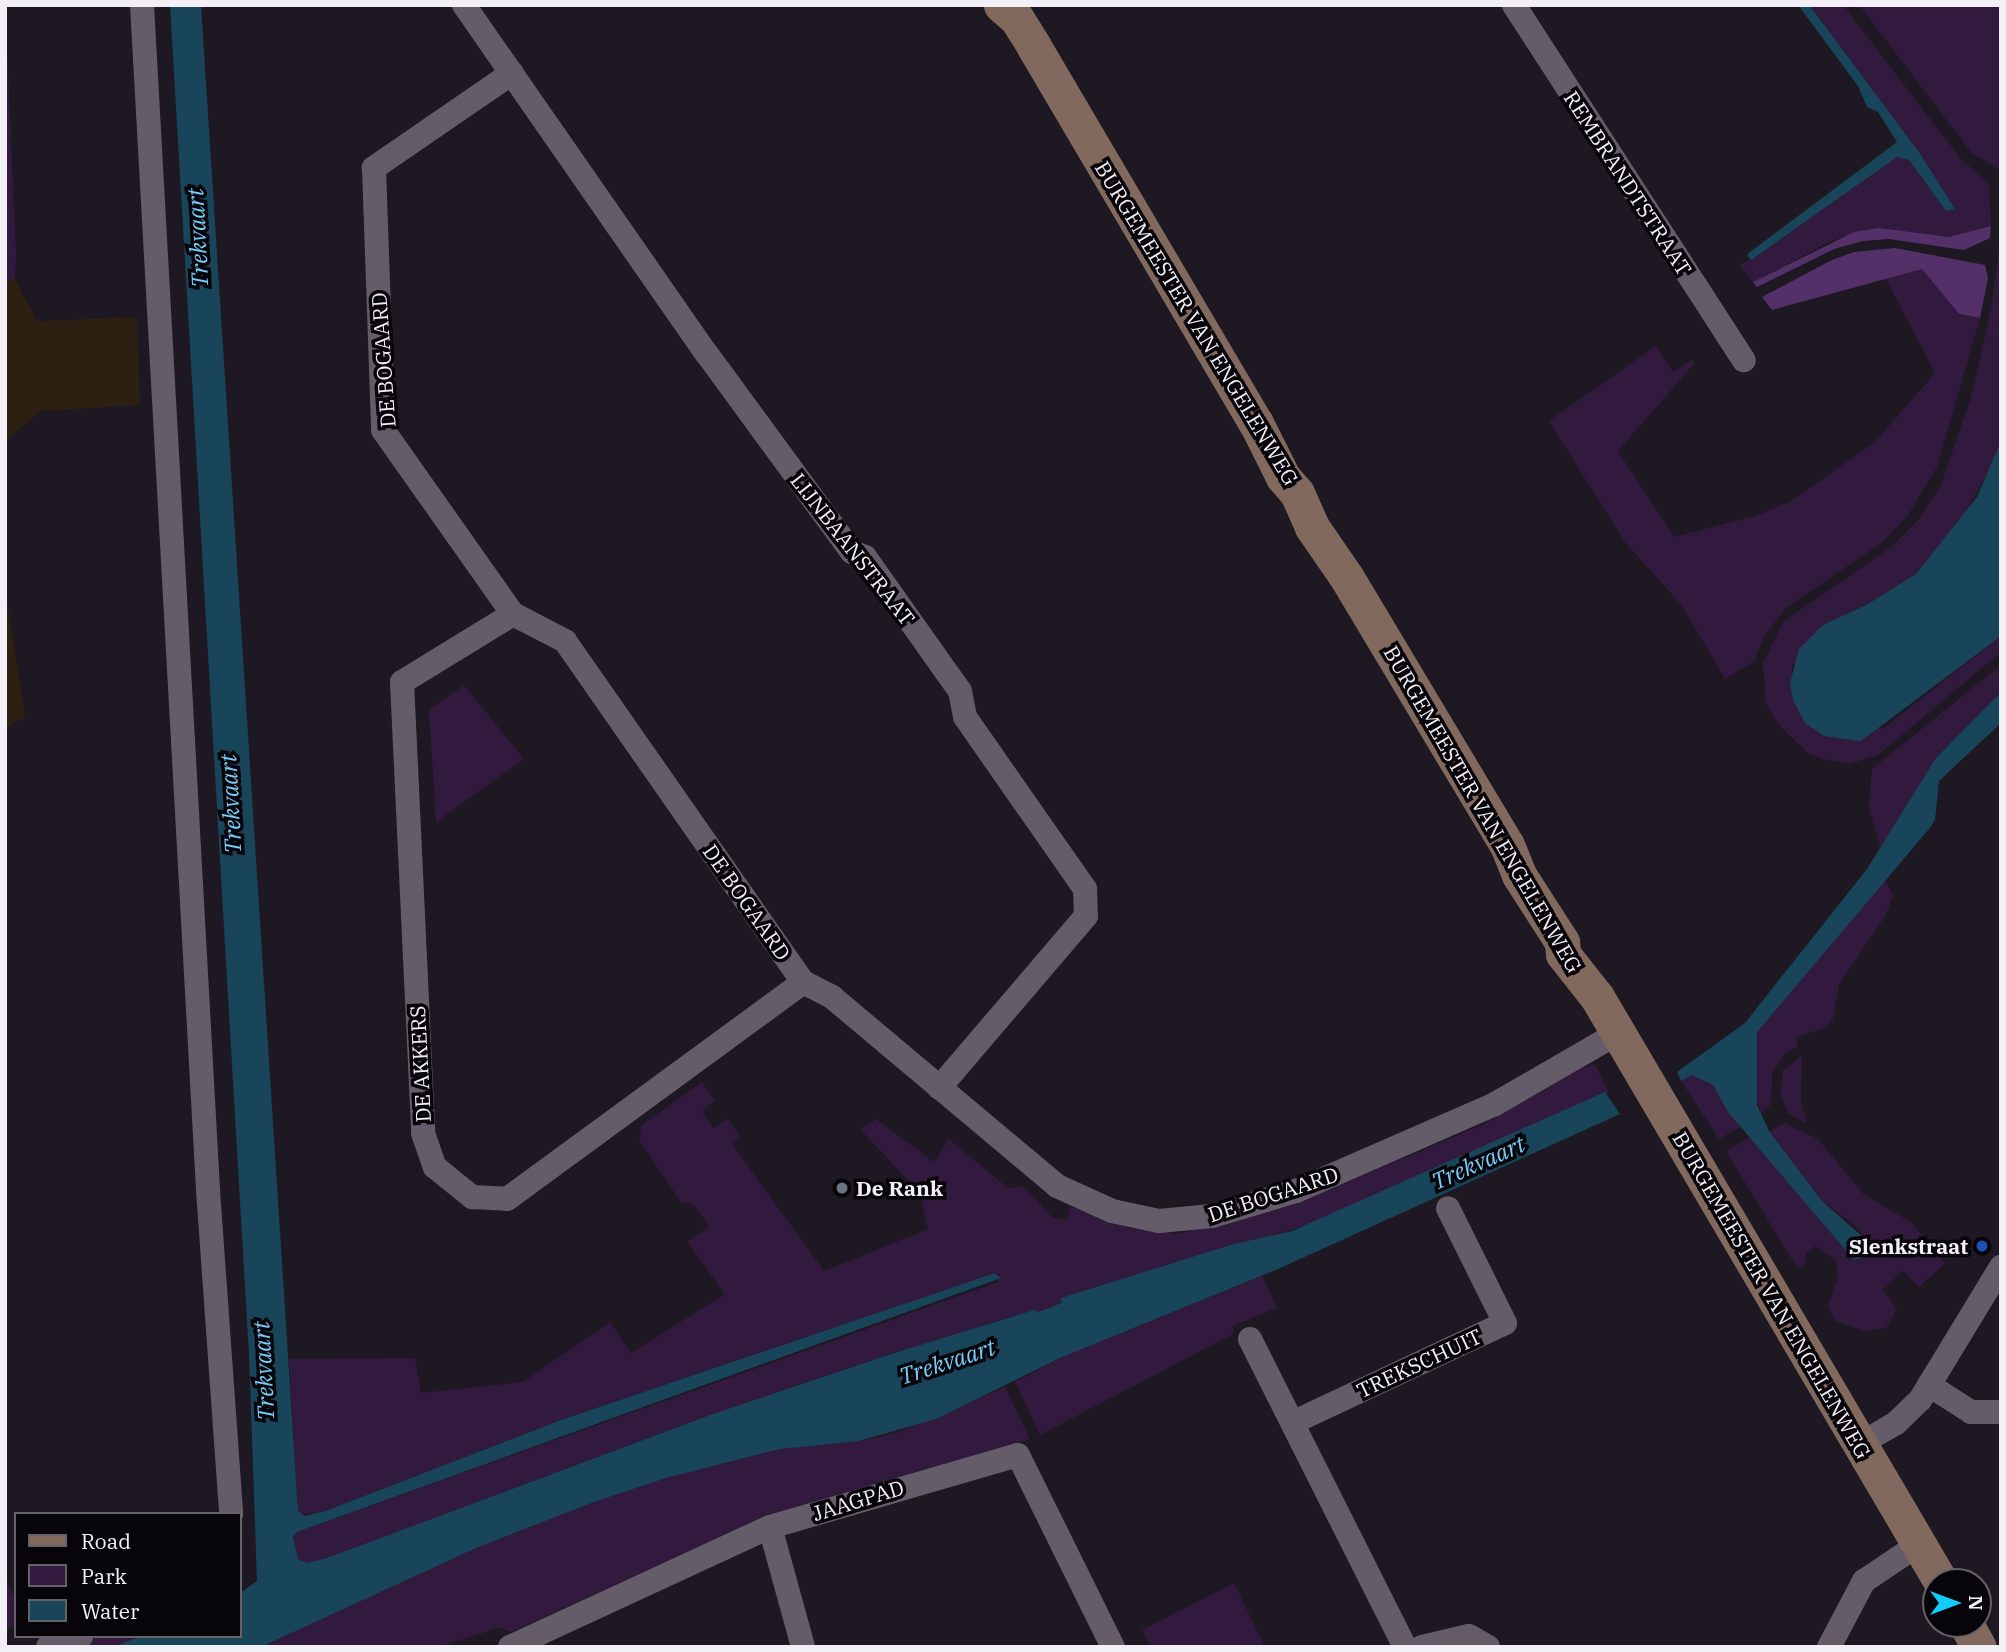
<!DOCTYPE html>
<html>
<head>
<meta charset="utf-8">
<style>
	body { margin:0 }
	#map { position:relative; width:2006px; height:1652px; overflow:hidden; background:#1e1822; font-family:"IBM Plex Serif",serif }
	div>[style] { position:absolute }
	.industrial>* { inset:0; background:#2b2012 }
	.green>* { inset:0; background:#321a3f }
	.forest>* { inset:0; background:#543068 }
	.water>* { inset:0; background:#18455a }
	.street>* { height:24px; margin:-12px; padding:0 12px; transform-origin:12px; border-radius:12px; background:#645d69 }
	.secondary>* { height:35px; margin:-17.5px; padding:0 17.5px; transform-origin:17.5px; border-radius:17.5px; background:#82695d }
	.dots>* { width:19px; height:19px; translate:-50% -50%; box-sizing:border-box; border:4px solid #070509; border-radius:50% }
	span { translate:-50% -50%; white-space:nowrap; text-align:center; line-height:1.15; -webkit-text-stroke:7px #070509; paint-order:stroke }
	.street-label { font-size:21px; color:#f3eff6 }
	.poi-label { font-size:21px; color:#f3eff6; font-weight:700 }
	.left { translate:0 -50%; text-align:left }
	.right { translate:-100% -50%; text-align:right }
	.water-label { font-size:23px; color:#77cefa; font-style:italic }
	.frame { position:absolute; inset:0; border:7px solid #f3eff6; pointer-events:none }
	.legend { position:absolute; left:14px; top:1512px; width:228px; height:126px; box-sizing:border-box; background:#070509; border:2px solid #656368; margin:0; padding:9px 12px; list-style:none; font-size:21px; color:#f3eff6 }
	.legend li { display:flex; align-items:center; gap:14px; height:35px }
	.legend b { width:35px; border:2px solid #656368 }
	.north { position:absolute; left:1922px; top:1568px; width:70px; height:70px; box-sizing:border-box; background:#070509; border:2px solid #656368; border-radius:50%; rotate:90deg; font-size:19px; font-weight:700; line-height:28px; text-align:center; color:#f3eff6 }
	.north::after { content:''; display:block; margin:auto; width:24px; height:32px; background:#14cafb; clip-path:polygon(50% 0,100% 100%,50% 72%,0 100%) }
</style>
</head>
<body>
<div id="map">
	<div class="industrial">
		<div style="clip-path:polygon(5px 162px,7px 264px,37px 321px,137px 317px,140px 405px,41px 411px,5px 441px)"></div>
		<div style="clip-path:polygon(5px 588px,25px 717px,5px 727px)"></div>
	</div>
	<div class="green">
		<div style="clip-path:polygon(1809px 5px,1843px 5px,1960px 158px,1989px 184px,1991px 226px,1949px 237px,1869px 229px,1833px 240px,1753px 282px,1739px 264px,1751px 260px,1897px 157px,1909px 160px,1946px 211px,1955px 209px,1921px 155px)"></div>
		<div style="clip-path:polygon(1859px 5px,2001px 5px,2001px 171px,1971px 152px)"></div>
		<div style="clip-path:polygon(7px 47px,16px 253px,15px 278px,5px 283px)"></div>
		<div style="clip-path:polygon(2001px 233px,2001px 441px,1990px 469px,1962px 518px,1916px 574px,1868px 604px,1823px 625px,1792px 667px,1793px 700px,1799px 710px,1883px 729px,2001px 636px,2001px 652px,1878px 755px,1849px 764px,1822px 759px,1808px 753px,1779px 725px,1766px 704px,1763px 663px,1783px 622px,1891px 547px,1919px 519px,1940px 487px,1971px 398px,1992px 304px)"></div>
		<div style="clip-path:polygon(1922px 269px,1961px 315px,1980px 318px,1937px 467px,1908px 515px,1884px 541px,1786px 608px,1763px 638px,1755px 661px,1725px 679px,1683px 607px,1625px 542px,1549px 421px,1656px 346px,1673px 372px,1692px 360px,1694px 364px,1618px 451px,1674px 537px,1758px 515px,1791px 501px,1875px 442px,1935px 373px,1885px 277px)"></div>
		<div style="clip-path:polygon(2001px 665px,2001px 692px,1936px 758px,1881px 849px,1869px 808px,1872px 769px)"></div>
		<div style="clip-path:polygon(464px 685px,524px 759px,436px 822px,429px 710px)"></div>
		<div style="clip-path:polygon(1884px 879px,1893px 895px,1886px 915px,1839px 984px,1833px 1019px,1825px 1028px,1796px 1037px,1798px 1046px,1785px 1054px,1772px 1072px,1771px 1104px,1761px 1113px,1754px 1085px,1757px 1032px)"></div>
		<div style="clip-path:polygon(1802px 1055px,1801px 1103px,1807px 1124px,1788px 1113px,1780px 1093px,1783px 1071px)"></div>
		<div style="clip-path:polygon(1595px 1065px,1609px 1093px,1314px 1223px,1061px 1298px,1061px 1303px,1039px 1312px,1034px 1310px,894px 1353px,710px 1415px,327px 1558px,307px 1563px,298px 1559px,293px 1537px,297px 1532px,998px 1282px,1000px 1274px,995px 1273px,564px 1419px,328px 1510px,302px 1515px,298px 1511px,289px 1359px,415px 1358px,421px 1393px,523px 1382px,610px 1322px,631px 1353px,725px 1294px,687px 1242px,709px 1226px,693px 1204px,681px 1202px,639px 1140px,642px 1125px,702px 1082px,715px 1101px,702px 1111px,714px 1128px,728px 1118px,740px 1137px,732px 1144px,824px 1271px,928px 1229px,921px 1200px,907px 1179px,860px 1129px,876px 1119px,934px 1162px,949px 1139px,1008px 1188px,1024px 1187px,1053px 1218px,1067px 1220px,1070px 1206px,1129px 1228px,1178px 1234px,1329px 1190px,1484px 1124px,1579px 1069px)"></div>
		<div style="clip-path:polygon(1692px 1075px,1713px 1085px,1742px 1126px,1719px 1139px,1681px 1081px)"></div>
		<div style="clip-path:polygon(1785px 1123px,1818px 1139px,1863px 1194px,1912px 1223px,1945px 1263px,1919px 1287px,1903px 1270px,1883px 1290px,1897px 1309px,1886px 1328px,1865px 1331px,1835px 1321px,1828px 1306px,1838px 1277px,1837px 1262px,1815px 1246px,1806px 1253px,1806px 1263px,1797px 1268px,1726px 1151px,1751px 1137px,1854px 1260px,1866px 1257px,1863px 1236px,1855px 1226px,1822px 1201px,1769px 1131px)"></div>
		<div style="clip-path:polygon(1262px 1276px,1277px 1308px,1232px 1326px,1235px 1333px,1040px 1435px,1015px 1382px,1060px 1358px)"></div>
		<div style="clip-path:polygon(1005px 1387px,1030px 1439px,767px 1515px,512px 1632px,499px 1628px,436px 1647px,261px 1647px,476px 1548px,594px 1502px,666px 1478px,804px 1443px,859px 1441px,896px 1433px)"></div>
		<div style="clip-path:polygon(5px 1576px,16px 1602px,16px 1626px,5px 1629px)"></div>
		<div style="clip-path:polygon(1234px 1583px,1265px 1647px,1151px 1647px,1142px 1630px)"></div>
		<div style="clip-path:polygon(101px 1636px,141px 1636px,113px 1647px,71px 1647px)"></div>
	</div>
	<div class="forest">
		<div style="clip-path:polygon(1991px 226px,1990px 238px,1964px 250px,1889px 239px,1863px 241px,1834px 249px,1757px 287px,1753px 282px,1854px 232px,1879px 228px,1949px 237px)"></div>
		<div style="clip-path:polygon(1895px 248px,1985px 265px,1988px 278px,1980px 318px,1959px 314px,1922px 269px,1772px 310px,1762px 297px,1832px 260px,1854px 252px)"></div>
	</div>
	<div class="water">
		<div style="clip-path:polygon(170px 5px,201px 5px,298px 1511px,305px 1516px,328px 1510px,564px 1419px,995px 1273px,1001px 1278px,297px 1532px,293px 1537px,298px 1559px,307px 1563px,327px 1558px,710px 1415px,894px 1353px,1034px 1310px,1039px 1312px,1061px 1303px,1061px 1298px,1234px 1244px,1292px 1231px,1605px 1092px,1620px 1114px,1278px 1269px,1060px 1358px,936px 1419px,859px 1441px,780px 1449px,666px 1478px,594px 1502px,476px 1548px,261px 1647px,113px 1647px,141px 1636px,240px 1636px,240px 1593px,257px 1581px,249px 1355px)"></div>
		<div style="clip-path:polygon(1798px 5px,1809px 5px,1822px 22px,1921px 155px,1955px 209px,1946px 211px,1909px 160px,1897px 157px,1751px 260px,1747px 255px,1750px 252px,1897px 142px,1878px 112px,1867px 107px,1858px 86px)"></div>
		<div style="clip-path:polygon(2001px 441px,2001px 636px,1861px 741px,1824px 736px,1805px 723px,1793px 700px,1790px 683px,1799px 649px,1823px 625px,1868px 604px,1916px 574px,1977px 497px)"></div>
		<div style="clip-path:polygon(2001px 692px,2001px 723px,1939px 781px,1935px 820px,1929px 829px,1757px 1032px,1757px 1105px,1769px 1131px,1822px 1201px,1863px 1237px,1866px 1257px,1854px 1260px,1728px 1112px,1713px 1085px,1692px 1075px,1681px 1081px,1677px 1072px,1745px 1023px,1867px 869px,1936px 758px)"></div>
	</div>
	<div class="street">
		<div style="left:142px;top:5px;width:1187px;rotate:86.81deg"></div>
		<div style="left:208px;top:1190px;width:325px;rotate:85.9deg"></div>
		<div style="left:464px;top:5px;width:425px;rotate:55.2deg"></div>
		<div style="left:707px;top:354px;width:245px;rotate:53.8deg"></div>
		<div style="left:852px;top:552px;width:14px;rotate:21deg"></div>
		<div style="left:865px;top:557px;width:164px;rotate:54.7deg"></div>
		<div style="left:960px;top:691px;width:26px;rotate:79deg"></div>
		<div style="left:965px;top:717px;width:210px;rotate:55.1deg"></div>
		<div style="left:1085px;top:889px;width:27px;rotate:88deg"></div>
		<div style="left:1086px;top:916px;width:226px;rotate:130.5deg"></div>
		<div style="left:1514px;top:5px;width:423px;rotate:57.1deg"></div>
		<div style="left:512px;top:73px;width:168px;rotate:145.5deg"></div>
		<div style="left:374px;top:168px;width:262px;rotate:88deg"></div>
		<div style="left:383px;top:430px;width:225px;rotate:54.8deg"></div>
		<div style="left:513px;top:614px;width:59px;rotate:27.4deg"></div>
		<div style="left:565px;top:641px;width:416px;rotate:55.1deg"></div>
		<div style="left:803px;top:982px;width:33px;rotate:27deg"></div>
		<div style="left:832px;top:997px;width:294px;rotate:40deg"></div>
		<div style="left:1057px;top:1186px;width:60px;rotate:24.4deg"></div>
		<div style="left:1112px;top:1211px;width:48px;rotate:12deg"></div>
		<div style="left:1159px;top:1221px;width:53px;rotate:-5.4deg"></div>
		<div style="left:1212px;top:1216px;width:88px;rotate:-16.6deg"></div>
		<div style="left:1296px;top:1191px;width:217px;rotate:-23.6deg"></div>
		<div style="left:1495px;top:1104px;width:142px;rotate:-30deg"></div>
		<div style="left:513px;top:614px;width:130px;rotate:148.5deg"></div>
		<div style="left:402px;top:682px;width:451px;rotate:87.3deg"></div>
		<div style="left:423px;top:1133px;width:36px;rotate:71deg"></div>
		<div style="left:435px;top:1167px;width:48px;rotate:39deg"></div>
		<div style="left:472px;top:1197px;width:35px;rotate:3deg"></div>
		<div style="left:507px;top:1199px;width:367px;rotate:-36.2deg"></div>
		<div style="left:1250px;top:1339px;width:345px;rotate:63.3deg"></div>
		<div style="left:1929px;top:1385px;width:50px;rotate:32.7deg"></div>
		<div style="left:1971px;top:1412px;width:29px"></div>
		<div style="left:1294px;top:1422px;width:233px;rotate:-25.1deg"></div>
		<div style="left:1505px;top:1323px;width:128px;rotate:-116.4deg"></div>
		<div style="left:1860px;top:1444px;width:42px;rotate:-30.3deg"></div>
		<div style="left:1896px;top:1423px;width:33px;rotate:-44deg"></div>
		<div style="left:1920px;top:1400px;width:156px;rotate:-58.7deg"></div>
		<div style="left:770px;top:1527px;width:124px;rotate:74.6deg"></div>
		<div style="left:48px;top:1647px;width:35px;rotate:-18deg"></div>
		<div style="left:510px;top:1647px;width:286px;rotate:-24.8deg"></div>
		<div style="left:770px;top:1527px;width:258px;rotate:-16.2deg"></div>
		<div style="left:1018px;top:1455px;width:214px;rotate:63.7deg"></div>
		<div style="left:1422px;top:1647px;width:48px;rotate:-13.2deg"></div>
		<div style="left:1469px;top:1636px;width:22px;rotate:30deg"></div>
		<div style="left:1829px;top:1647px;width:75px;rotate:-62.1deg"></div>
		<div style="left:1864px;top:1581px;width:66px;rotate:-33.9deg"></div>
	</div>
	<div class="secondary">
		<div style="left:1001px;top:5px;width:21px;rotate:41deg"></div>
		<div style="left:1017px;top:19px;width:31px;rotate:58deg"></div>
		<div style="left:1033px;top:45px;width:439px;rotate:59.5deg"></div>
		<div style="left:1256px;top:423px;width:60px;rotate:63.4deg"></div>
		<div style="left:1283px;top:477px;width:21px;rotate:49deg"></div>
		<div style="left:1297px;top:493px;width:37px;rotate:66deg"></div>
		<div style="left:1312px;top:527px;width:62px;rotate:55.5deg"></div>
		<div style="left:1347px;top:578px;width:311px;rotate:59.1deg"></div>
		<div style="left:1507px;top:845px;width:32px;rotate:68deg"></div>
		<div style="left:1519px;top:875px;width:80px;rotate:57.3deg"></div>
		<div style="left:1562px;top:942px;width:12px;rotate:85deg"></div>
		<div style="left:1563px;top:954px;width:55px;rotate:51.7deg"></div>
		<div style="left:1597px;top:997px;width:679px;rotate:59.54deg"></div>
		<div style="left:1966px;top:1624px;width:26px;rotate:61deg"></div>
	</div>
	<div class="dots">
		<div style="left:842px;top:1188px;background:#6b7280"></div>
		<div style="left:1982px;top:1246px;background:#1a4fb4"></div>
	</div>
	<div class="street-label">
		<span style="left:1628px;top:183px;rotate:57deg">REMBRANDTSTRAAT</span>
		<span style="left:1197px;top:323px;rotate:59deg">BURGEMEESTER VAN ENGELENWEG</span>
		<span style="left:383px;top:360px;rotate:-94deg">DE BOGAARD</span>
		<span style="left:853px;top:549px;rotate:52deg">LIJNBAANSTRAAT</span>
		<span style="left:1483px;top:809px;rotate:60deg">BURGEMEESTER VAN ENGELENWEG</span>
		<span style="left:747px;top:902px;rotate:55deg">DE BOGAARD</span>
		<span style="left:420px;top:1064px;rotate:-93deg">DE AKKERS</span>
		<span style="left:1273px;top:1194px;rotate:-18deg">DE BOGAARD</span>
		<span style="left:1772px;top:1295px;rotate:60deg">BURGEMEESTER VAN ENGELENWEG</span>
		<span style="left:1419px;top:1363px;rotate:-25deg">TREKSCHUIT</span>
		<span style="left:858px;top:1500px;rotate:-17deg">JAAGPAD</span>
	</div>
	<div class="poi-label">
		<span class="left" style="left:856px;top:1188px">De Rank</span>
		<span class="right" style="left:1968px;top:1246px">Slenkstraat</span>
	</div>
	<div class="water-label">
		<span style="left:197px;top:238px;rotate:-93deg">Trekvaart</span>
		<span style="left:230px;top:804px;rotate:-93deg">Trekvaart</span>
		<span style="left:1478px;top:1162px;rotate:-24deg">Trekvaart</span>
		<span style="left:947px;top:1361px;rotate:-18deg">Trekvaart</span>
		<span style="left:263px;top:1371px;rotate:-93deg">Trekvaart</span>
	</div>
	<div class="frame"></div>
	<ul class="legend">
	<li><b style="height:9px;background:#82695d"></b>Road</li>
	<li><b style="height:19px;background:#321a3f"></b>Park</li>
	<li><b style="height:19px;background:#18455a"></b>Water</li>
	</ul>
	<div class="north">N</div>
</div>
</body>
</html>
